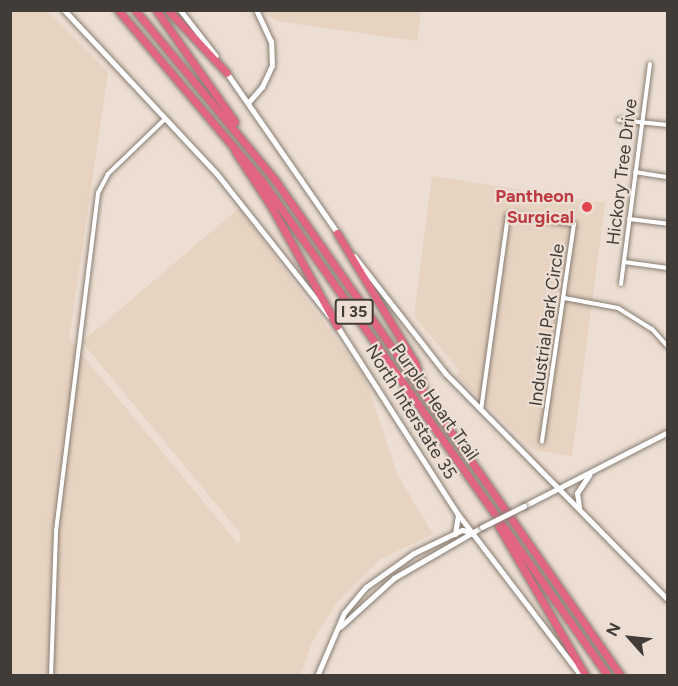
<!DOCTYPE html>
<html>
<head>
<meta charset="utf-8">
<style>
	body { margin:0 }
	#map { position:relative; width:678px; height:686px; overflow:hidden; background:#ecded2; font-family:Figtree,sans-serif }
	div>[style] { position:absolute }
	.built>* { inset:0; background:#e6d3c1 }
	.roads { filter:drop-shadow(0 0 2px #887c71) drop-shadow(0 0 2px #887c71) }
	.minor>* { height:4px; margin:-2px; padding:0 2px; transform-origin:2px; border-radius:2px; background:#fff }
	.tertiary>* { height:4.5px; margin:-2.25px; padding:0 2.25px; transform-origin:2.25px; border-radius:2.25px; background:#fff }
	.secondary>* { height:5px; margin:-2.5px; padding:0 2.5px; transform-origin:2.5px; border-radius:2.5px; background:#fff }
	.motorway>* { height:7px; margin:-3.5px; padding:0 3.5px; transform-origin:3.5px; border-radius:3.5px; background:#e26582 }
	.bridges { filter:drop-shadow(0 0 2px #887c71) drop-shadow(0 0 2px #887c71) }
	.secondary-bridge>* { height:5px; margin:-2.5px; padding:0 2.5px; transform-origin:2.5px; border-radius:2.5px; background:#fff }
	.dots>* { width:16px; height:16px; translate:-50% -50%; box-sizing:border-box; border:3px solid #ecded2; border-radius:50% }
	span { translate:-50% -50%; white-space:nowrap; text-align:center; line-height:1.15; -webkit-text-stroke:4.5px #ecded2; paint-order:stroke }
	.shield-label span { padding:2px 4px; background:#ecded2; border:2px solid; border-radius:4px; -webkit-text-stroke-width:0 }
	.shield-label { font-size:16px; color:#413c37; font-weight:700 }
	.street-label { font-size:18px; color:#413c37 }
	.health-label { font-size:18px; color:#be3a42; font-weight:700 }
	.right { translate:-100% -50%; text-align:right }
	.frame { position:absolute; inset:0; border:12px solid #413c37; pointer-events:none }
	.north { position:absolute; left:600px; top:608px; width:60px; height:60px; -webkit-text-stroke:4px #ecded2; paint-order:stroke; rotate:297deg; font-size:16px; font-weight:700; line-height:24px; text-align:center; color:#413c37 }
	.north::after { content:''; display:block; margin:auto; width:21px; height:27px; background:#413c37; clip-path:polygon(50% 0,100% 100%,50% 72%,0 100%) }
</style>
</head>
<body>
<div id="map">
	<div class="built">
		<div style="clip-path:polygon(10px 11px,48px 11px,108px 72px,69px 339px,239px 545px,241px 534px,82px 342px,239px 208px,365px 378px,397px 474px,433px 534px,379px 560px,336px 604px,312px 641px,301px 675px,11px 675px)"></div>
		<div style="clip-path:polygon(262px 11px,421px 11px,417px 41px,276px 21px)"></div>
		<div style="clip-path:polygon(432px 176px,605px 203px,572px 456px,534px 450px,458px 378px,459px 370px,414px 316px)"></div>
	</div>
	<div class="roads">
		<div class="minor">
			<div style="left:619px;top:120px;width:49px;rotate:5.8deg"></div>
			<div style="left:635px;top:172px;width:33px;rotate:9deg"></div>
			<div style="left:629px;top:219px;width:39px;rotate:7deg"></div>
			<div style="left:624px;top:262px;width:44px;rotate:7.8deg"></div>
			<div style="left:621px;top:284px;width:222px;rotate:-82.5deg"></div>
			<div style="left:564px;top:298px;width:55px;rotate:10.5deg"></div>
			<div style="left:618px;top:308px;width:40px;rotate:32deg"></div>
			<div style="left:652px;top:329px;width:24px;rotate:48deg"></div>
			<div style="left:481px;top:410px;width:197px;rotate:-82.1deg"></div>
			<div style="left:508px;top:215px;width:67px;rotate:7.8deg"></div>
			<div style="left:574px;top:224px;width:220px;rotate:98.4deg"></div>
			<div style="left:51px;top:676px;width:145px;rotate:-88deg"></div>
			<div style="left:56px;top:531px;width:341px;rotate:-82.9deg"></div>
			<div style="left:98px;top:193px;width:21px;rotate:-62deg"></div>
			<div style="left:108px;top:174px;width:79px;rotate:-44deg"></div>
		</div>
		<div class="tertiary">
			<div style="left:248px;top:103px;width:21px;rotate:-49deg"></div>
			<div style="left:262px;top:87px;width:23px;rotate:-65deg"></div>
			<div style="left:272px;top:66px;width:24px;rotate:-92deg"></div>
			<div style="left:271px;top:42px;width:35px;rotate:-115deg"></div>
		</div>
		<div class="secondary">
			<div style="left:64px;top:10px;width:224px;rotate:47deg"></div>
			<div style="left:217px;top:174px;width:181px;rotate:51.7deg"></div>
			<div style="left:180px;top:10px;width:58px;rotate:52deg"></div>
			<div style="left:226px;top:72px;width:197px;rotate:55.3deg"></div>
			<div style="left:354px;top:256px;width:148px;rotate:52.1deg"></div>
			<div style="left:445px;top:373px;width:318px;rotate:45.5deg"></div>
			<div style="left:335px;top:323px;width:226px;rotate:57.3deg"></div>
			<div style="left:457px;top:513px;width:205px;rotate:52.7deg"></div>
			<div style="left:524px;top:506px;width:162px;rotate:-27.2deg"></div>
			<div style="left:579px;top:507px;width:14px;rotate:-98deg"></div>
			<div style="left:577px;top:493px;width:22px;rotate:-56deg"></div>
			<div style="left:455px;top:534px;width:19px;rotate:-81deg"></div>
			<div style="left:340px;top:627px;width:73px;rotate:-42.2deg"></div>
			<div style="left:394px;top:578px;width:102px;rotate:-30.1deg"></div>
			<div style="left:317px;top:676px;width:69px;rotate:-66.8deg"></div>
			<div style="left:344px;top:613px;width:34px;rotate:-50deg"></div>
			<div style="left:366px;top:587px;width:59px;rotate:-35.3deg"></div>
			<div style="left:414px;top:553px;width:53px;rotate:-25.6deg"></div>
			<div style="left:462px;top:530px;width:9px;rotate:13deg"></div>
		</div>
		<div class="motorway">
			<div style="left:118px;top:10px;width:224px;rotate:49.9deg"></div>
			<div style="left:262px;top:181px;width:604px;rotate:55.05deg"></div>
			<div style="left:135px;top:10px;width:220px;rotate:50.5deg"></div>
			<div style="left:275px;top:180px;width:605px;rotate:55.1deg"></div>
			<div style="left:156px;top:10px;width:137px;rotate:54.8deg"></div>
			<div style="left:168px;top:10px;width:86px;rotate:46.9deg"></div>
			<div style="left:235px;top:151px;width:66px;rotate:56.8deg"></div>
			<div style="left:271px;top:206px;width:137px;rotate:61.2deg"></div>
			<div style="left:337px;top:233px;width:152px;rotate:59deg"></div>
			<div style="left:415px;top:363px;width:26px;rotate:72deg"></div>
			<div style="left:498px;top:525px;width:175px;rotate:59.8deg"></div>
		</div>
	</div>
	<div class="bridges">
		<div class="secondary-bridge">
			<div style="left:482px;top:527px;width:47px;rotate:-26.6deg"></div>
		</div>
	</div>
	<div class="dots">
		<div style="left:587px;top:207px;background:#e0444e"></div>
	</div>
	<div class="shield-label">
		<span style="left:354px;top:312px">I 35</span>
	</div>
	<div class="street-label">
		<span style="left:622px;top:172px;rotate:-83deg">Hickory Tree Drive</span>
		<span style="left:547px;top:325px;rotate:-82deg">Industrial Park Circle</span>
		<span style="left:435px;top:402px;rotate:55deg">Purple Heart Trail</span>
		<span style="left:411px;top:412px;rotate:58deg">North Interstate 35</span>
	</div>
	<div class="health-label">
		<span class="right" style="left:574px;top:207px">Pantheon<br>Surgical</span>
	</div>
	<div class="frame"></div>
	<div class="north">N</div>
</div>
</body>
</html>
